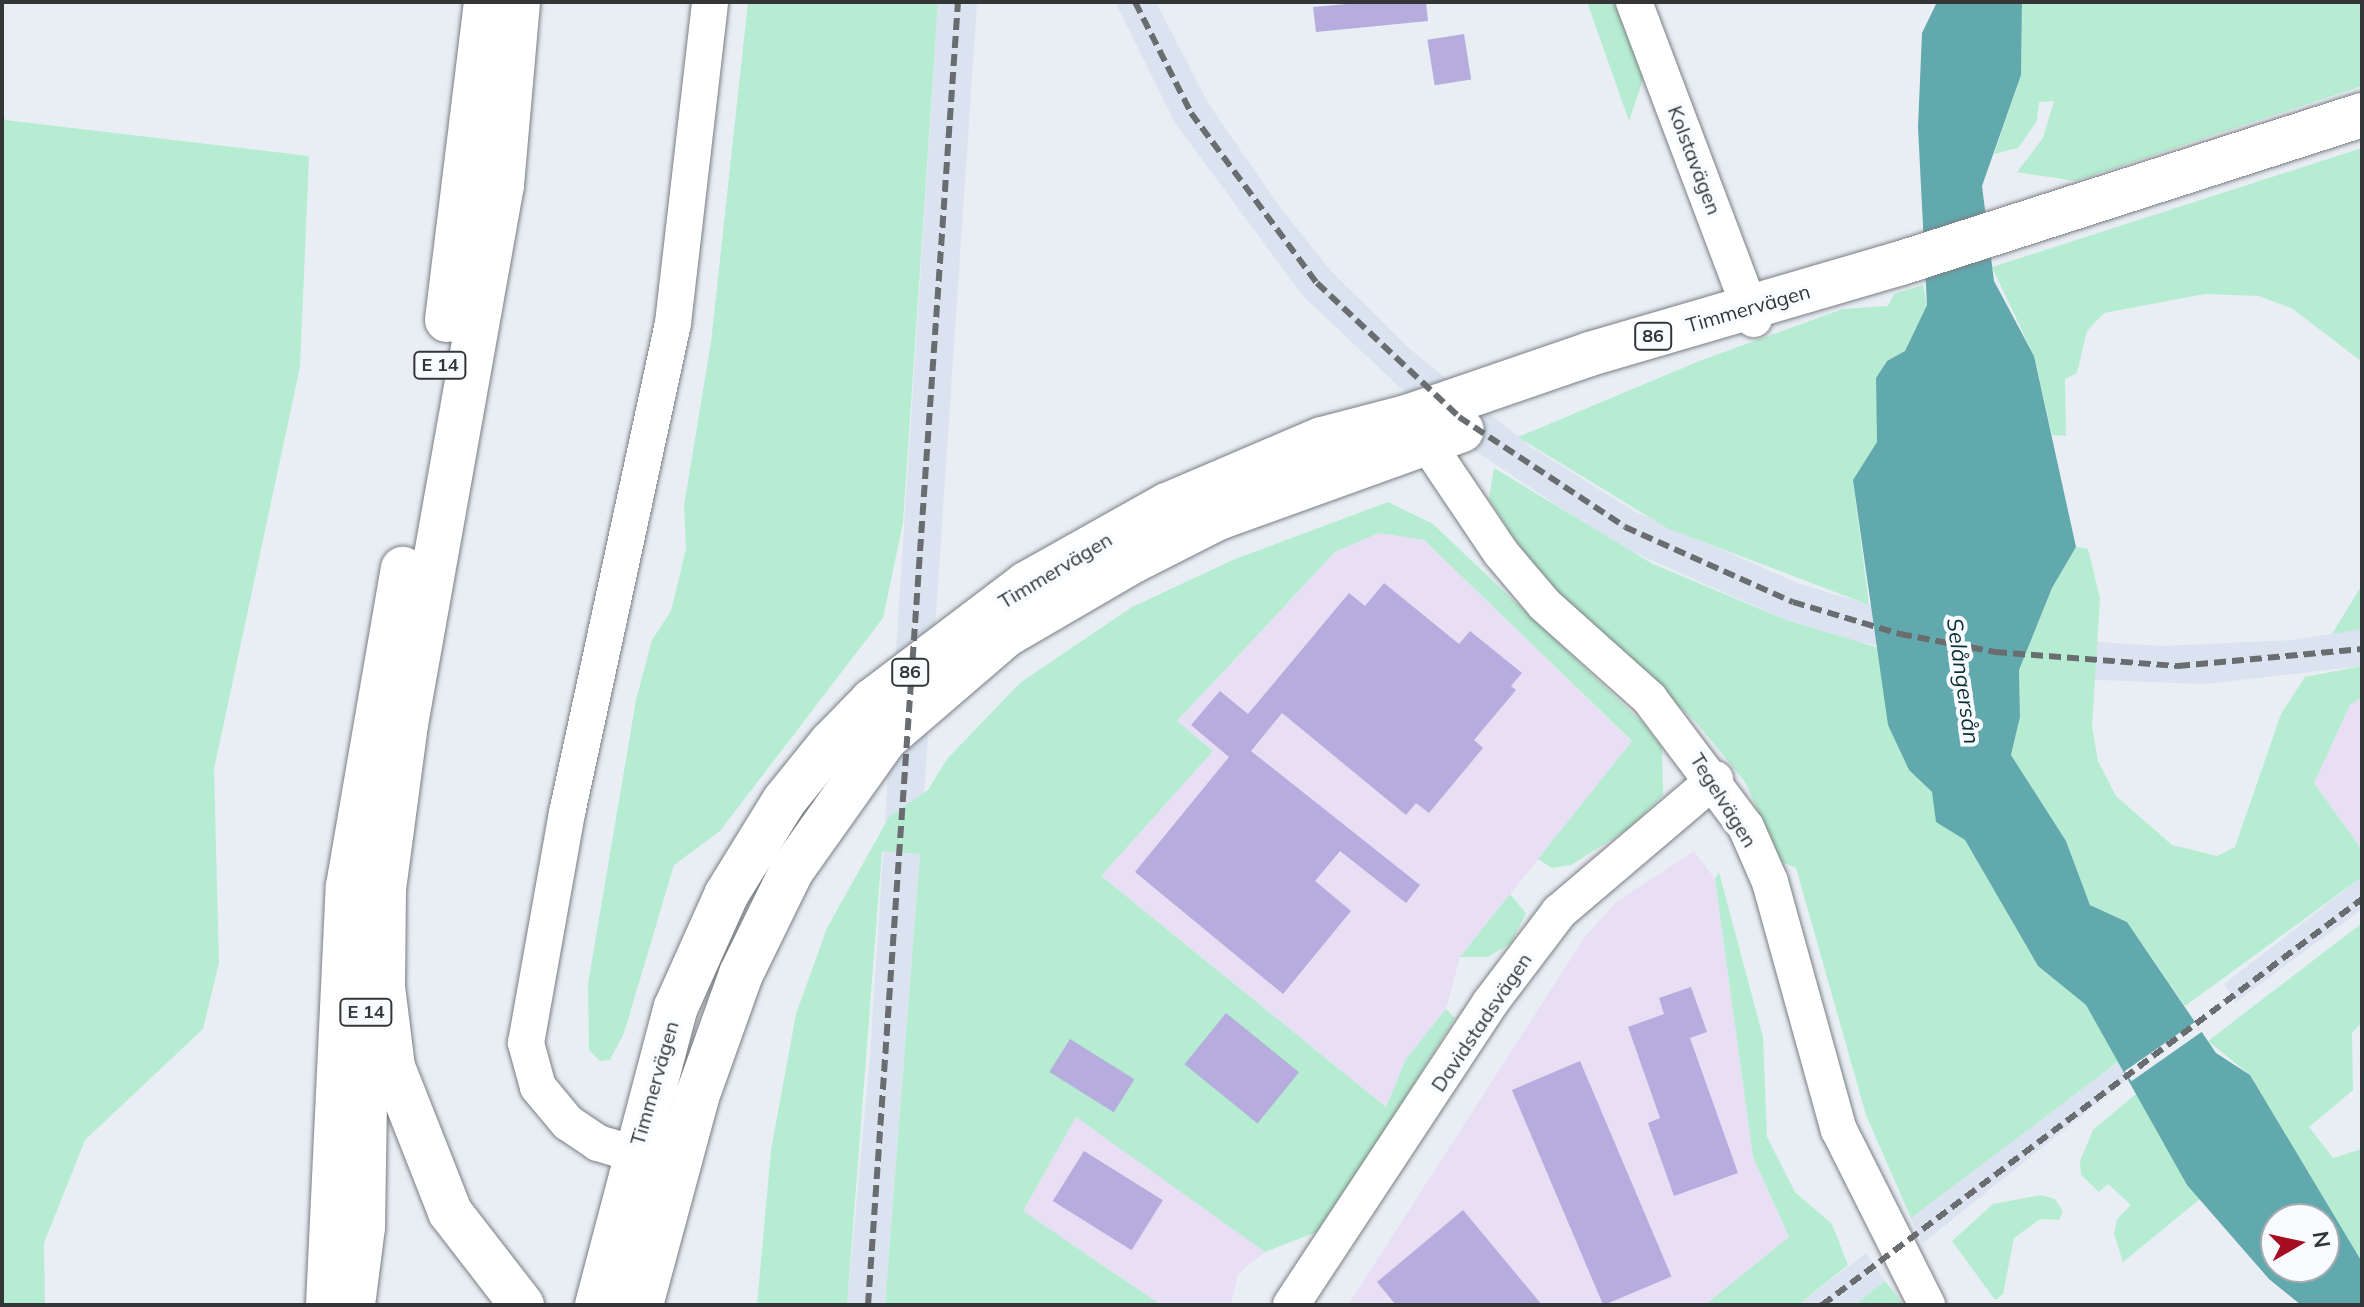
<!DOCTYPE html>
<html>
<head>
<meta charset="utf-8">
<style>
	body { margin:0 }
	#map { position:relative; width:2364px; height:1307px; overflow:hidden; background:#e9eef4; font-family:Mulish,sans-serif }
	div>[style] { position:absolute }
	.built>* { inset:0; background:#dae3ef }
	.industrial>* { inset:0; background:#e8dff4 }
	.green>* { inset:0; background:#b6edd2 }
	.water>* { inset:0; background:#62a9ae }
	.pier>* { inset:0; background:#e9eef4; transform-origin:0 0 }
	.building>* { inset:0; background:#b6acde; transform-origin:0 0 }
	.roads { filter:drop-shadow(0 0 2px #7a7e83) drop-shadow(0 0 2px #7a7e83) }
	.minor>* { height:36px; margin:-18px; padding:0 18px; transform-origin:18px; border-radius:18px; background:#fff }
	.major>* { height:44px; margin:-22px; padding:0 22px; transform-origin:22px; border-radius:22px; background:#fff }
	.highway>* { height:44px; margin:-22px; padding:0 22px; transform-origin:22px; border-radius:22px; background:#fff }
	.rail>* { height:6px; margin-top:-3px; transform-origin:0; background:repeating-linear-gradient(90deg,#6a6d70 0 12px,transparent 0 18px) }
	span { translate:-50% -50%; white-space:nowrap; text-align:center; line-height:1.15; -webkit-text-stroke:8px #f8fbff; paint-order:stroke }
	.shield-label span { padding:2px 6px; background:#f8fbff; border:2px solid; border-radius:6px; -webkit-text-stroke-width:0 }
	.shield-label { font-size:18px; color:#333537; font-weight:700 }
	.street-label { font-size:20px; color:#333537 }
	.water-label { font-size:22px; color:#0a2f32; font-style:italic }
	.frame { position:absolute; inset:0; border:4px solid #333537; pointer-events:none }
	.north { position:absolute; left:2260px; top:1203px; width:80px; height:80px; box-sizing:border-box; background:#f8fbff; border:2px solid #a9acaf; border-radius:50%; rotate:81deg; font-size:22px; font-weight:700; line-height:32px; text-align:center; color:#333537 }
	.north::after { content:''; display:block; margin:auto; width:28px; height:36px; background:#a60d23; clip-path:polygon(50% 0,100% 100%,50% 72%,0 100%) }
</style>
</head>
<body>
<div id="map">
	<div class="built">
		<div style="clip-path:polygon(938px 2px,977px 2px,920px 853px,885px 1305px,847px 1305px,870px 1055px)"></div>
		<div style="clip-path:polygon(1115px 2px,1156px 2px,1208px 103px,1279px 206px,1331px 271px,1411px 350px,1531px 447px,1634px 511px,1800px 584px,1905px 615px,2050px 639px,2162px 646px,2292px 640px,2362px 629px,2362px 666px,2205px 684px,2047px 678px,1854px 641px,1786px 620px,1615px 544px,1447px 432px,1303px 296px,1175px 123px)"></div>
		<div style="clip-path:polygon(2362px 877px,2362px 909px,2236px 1002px,2224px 984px)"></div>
		<div style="clip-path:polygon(2119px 1061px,2129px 1078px,1923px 1243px,1911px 1218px)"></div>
		<div style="clip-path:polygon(1866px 1253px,1885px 1281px,1855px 1305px,1798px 1305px)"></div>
	</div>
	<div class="industrial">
		<div style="clip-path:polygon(1379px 533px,1424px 540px,1632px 742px,1460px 957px,1446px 1009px,1406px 1059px,1386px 1107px,1101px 876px,1212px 751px,1177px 721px,1335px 552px)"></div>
		<div style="clip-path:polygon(2362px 697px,2362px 850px,2314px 783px,2350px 705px)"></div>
		<div style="clip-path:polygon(1694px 851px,1715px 879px,1753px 1157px,1789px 1238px,1706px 1305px,1348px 1305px,1584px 938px,1615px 903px)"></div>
		<div style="clip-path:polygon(1076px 1116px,1265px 1252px,1238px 1274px,1231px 1305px,1161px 1305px,1023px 1211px)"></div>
	</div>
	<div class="green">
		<div style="clip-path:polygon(748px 2px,938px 2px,903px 523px,883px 618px,720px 831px,674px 865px,624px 1033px,610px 1060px,600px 1061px,589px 1050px,588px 984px,636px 700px,652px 640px,671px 611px,686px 549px,684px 506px,711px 342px)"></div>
		<div style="clip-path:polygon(1587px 2px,1614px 2px,1645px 74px,1629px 121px)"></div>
		<div style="clip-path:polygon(2022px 2px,2362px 2px,2362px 86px,2075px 181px,2017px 172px,2043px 138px,2054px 101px,2039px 102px,2037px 121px,2018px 148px,1994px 154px,2021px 75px)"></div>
		<div style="clip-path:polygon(2px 109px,5px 120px,309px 156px,300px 367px,214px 769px,219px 963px,203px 1029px,85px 1140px,44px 1243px,45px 1305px,2px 1305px)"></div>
		<div style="clip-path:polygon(2362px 148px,2362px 362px,2293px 309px,2259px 296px,2205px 294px,2104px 313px,2087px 331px,2077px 373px,2065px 379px,2066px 436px,2052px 435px,2034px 356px,1992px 267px)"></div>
		<div style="clip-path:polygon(1923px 285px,1927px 305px,1905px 351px,1887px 361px,1876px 378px,1878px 442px,1853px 480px,1869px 605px,1667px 528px,1518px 437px,1702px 360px,1843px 309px,1888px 306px,1894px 294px)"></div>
		<div style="clip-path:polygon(1494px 468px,1651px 563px,1786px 620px,1876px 647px,1909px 770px,1932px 792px,1937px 822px,1965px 840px,2038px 966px,2086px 1005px,2119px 1061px,1911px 1218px,1866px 1115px,1796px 868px,1781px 862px,1745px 782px,1696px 722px,1538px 575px,1489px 499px)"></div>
		<div style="clip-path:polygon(1388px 502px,1433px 524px,1644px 724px,1662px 748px,1663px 795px,1628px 829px,1571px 865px,1552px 868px,1538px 859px,1632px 741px,1424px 540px,1379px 533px,1335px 552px,1177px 721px,1213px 751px,1101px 876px,1386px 1107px,1406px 1059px,1446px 1009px,1455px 1018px,1322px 1230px,1265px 1252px,1076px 1117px,1023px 1211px,1161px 1305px,885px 1305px,920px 854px,882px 851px,847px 1305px,757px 1305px,771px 1150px,796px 1014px,827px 928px,889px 817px,928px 790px,947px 759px,1021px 682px,1132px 607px,1235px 559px)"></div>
		<div style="clip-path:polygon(2076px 547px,2088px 549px,2100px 598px,2092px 726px,2098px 761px,2116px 796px,2172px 845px,2217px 856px,2235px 847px,2281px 714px,2305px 677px,2362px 666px,2362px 697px,2350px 705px,2314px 783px,2362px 850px,2362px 877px,2185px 1006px,2127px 922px,2090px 905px,2066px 841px,2011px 755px,2020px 717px,2019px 670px,2052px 588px)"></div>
		<div style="clip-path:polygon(2362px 585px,2362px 629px,2332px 634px)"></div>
		<div style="clip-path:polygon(1719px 872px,1763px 1037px,1767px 1137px,1795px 1192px,1832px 1224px,1848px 1265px,1798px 1305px,1705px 1305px,1789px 1237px,1753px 1157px,1715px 879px)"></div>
		<div style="clip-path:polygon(1510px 894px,1526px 913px,1511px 943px,1488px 957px,1460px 957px)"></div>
		<div style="clip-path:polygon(2362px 923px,2362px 1022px,2352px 1033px,2353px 1090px,2309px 1127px,2333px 1158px,2362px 1149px,2362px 1262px,2250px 1075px,2208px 1041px)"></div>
		<div style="clip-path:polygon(2138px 1092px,2200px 1199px,2123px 1262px,2114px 1234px,2117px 1219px,2131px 1205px,2108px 1184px,2099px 1192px,2081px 1175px,2080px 1161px,2093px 1130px)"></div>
		<div style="clip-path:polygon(2041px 1195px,2055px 1199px,2063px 1211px,2059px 1220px,2040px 1219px,2014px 1238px,2003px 1294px,1995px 1300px,1952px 1241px,1993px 1204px)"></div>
		<div style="clip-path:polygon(1885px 1281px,1904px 1305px,1855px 1305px)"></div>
	</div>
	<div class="water">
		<div style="clip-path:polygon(evenodd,1937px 2px,2022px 2px,2021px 75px,1982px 186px,1994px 281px,2034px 356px,2076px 547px,2052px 588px,2019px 670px,2020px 717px,2011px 755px,2066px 841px,2090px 905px,2127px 922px,2216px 1053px,2250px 1075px,2362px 1262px,2362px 1305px,2301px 1305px,2269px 1279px,2187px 1185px,2086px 1005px,2038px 966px,1965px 840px,1936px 822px,1932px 792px,1909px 770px,1888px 725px,1853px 480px,1877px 442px,1876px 378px,1887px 361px,1905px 351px,1927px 305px,1918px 127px,1922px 33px,1937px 2px,2276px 1219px,2324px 1219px,2324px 1267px,2276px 1267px,2276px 1219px)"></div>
	</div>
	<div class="pier">
		<div style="left:2195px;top:1022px;width:12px;height:86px;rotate:55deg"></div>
	</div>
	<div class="building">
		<div style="clip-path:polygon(1370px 2px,1426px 2px,1428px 21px,1316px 32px,1313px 7px)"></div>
		<div style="left:1464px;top:34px;width:46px;height:37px;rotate:81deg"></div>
		<div style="clip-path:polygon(1384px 583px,1459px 644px,1470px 631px,1522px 673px,1511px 686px,1516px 690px,1474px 740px,1483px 748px,1429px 813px,1416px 803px,1406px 815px,1282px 713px,1251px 751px,1420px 885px,1406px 903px,1340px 851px,1315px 881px,1351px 911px,1283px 994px,1135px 872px,1229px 757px,1191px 725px,1220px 691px,1248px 714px,1349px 593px,1365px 606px)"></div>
		<div style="clip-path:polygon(1691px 987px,1707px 1032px,1690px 1038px,1738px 1173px,1674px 1196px,1648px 1123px,1660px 1118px,1628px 1027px,1664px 1014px,1659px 998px)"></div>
		<div style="left:1226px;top:1013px;width:94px;height:66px;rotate:39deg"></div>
		<div style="left:1070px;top:1039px;width:76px;height:39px;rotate:32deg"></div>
		<div style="left:1580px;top:1061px;width:234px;height:74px;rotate:67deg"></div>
		<div style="left:1084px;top:1151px;width:93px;height:59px;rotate:32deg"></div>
		<div style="clip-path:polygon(1463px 1210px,1542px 1305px,1396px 1305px,1377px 1282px)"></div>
	</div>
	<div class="roads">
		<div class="minor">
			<div style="left:1634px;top:2px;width:339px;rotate:69.3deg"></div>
			<div style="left:1412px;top:421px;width:159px;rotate:56deg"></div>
			<div style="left:1501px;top:553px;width:68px;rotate:49.8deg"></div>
			<div style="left:1545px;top:605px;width:140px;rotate:41.8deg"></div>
			<div style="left:1649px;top:698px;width:161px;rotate:53.1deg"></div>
			<div style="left:1746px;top:827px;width:60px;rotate:66.4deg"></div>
			<div style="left:1770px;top:882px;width:257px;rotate:74.5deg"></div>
			<div style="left:1839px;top:1130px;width:196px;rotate:63.3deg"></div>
			<div style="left:662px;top:1162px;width:67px;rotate:-163.5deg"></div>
			<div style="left:598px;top:1143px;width:36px;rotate:-146deg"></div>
			<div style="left:568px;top:1123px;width:47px;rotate:-129.8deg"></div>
			<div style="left:538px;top:1087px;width:46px;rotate:-105.3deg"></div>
			<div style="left:526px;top:1043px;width:234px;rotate:-79.9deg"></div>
			<div style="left:567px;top:813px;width:501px;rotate:-77.79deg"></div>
			<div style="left:673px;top:323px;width:323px;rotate:-83.4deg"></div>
			<div style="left:1291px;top:1305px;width:362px;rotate:-56.6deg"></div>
			<div style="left:1490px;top:1003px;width:114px;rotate:-52.8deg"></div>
			<div style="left:1559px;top:912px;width:205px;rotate:-40.4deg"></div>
		</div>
		<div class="major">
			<div style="left:353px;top:1305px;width:79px;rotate:-82.7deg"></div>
			<div style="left:363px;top:1227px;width:259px;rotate:-89.1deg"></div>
			<div style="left:597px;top:1305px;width:308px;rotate:-75.2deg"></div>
			<div style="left:676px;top:1007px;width:123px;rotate:-65.9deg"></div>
			<div style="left:726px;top:895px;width:110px;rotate:-58.3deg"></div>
			<div style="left:784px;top:801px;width:75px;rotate:-51deg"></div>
			<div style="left:831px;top:743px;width:59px;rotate:-45.7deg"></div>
			<div style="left:872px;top:701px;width:193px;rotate:-37.2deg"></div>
			<div style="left:1026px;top:584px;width:162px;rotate:-29.3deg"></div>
			<div style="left:1167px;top:505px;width:168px;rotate:-23.1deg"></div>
			<div style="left:1322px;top:439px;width:91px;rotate:-14.6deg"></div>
			<div style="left:1410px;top:416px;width:190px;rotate:-19deg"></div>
			<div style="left:1590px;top:354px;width:321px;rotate:-16.3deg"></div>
			<div style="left:1898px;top:264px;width:487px;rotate:-17.8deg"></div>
			<div style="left:641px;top:1305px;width:215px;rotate:-74.9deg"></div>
			<div style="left:697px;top:1097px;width:131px;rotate:-70.3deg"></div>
			<div style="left:741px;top:974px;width:116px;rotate:-63.9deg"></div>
			<div style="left:792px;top:870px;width:161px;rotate:-54.6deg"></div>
			<div style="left:885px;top:739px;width:160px;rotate:-40.7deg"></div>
			<div style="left:1006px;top:635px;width:147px;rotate:-30.2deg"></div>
			<div style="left:1133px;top:561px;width:95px;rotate:-26.8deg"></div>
			<div style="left:1218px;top:518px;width:259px;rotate:-19.8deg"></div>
		</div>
		<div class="highway">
			<div style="left:518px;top:2px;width:184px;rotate:95deg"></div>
			<div style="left:502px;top:185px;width:547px;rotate:100.1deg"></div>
			<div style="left:406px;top:724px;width:166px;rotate:97.6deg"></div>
			<div style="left:384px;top:889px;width:98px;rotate:90.6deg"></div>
			<div style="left:383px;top:987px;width:81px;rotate:82.9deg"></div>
			<div style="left:393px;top:1067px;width:156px;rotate:68.5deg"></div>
			<div style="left:450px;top:1212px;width:118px;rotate:52.3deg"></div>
			<div style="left:447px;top:320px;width:320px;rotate:-83deg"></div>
			<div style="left:328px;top:1305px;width:419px;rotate:-87.3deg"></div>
			<div style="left:348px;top:886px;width:322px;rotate:-80.2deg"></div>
		</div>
	</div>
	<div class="rail">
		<div style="left:1135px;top:2px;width:124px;rotate:63.2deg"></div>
		<div style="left:1191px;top:113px;width:212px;rotate:53.5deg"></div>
		<div style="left:1317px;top:283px;width:195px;rotate:43.3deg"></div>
		<div style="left:1459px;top:417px;width:199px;rotate:33.5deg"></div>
		<div style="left:1625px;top:527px;width:184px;rotate:24.1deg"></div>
		<div style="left:1793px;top:602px;width:112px;rotate:16.7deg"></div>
		<div style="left:1900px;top:634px;width:97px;rotate:10.7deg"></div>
		<div style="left:1995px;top:652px;width:184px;rotate:4.4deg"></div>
		<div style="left:2178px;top:666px;width:185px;rotate:-5.3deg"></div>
		<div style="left:868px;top:1305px;width:1306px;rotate:-86.05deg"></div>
		<div style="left:1822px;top:1305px;width:676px;rotate:-36.94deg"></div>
	</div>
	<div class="shield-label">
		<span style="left:1653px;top:336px">86</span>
		<span style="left:440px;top:365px">E 14</span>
		<span style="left:910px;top:672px">86</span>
		<span style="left:366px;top:1012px">E 14</span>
	</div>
	<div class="street-label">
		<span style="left:1695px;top:160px;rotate:69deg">Kolstavägen</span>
		<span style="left:1748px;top:308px;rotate:-16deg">Timmervägen</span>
		<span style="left:1055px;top:570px;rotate:-31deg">Timmervägen</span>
		<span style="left:1724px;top:800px;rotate:58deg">Tegelvägen</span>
		<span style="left:1481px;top:1022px;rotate:-56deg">Davidstadsvägen</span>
		<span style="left:654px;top:1083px;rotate:-74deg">Timmervägen</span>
	</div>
	<div class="water-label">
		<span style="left:1963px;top:681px;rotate:82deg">Selångersån</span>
	</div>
	<div class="frame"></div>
	<div class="north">N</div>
</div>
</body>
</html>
